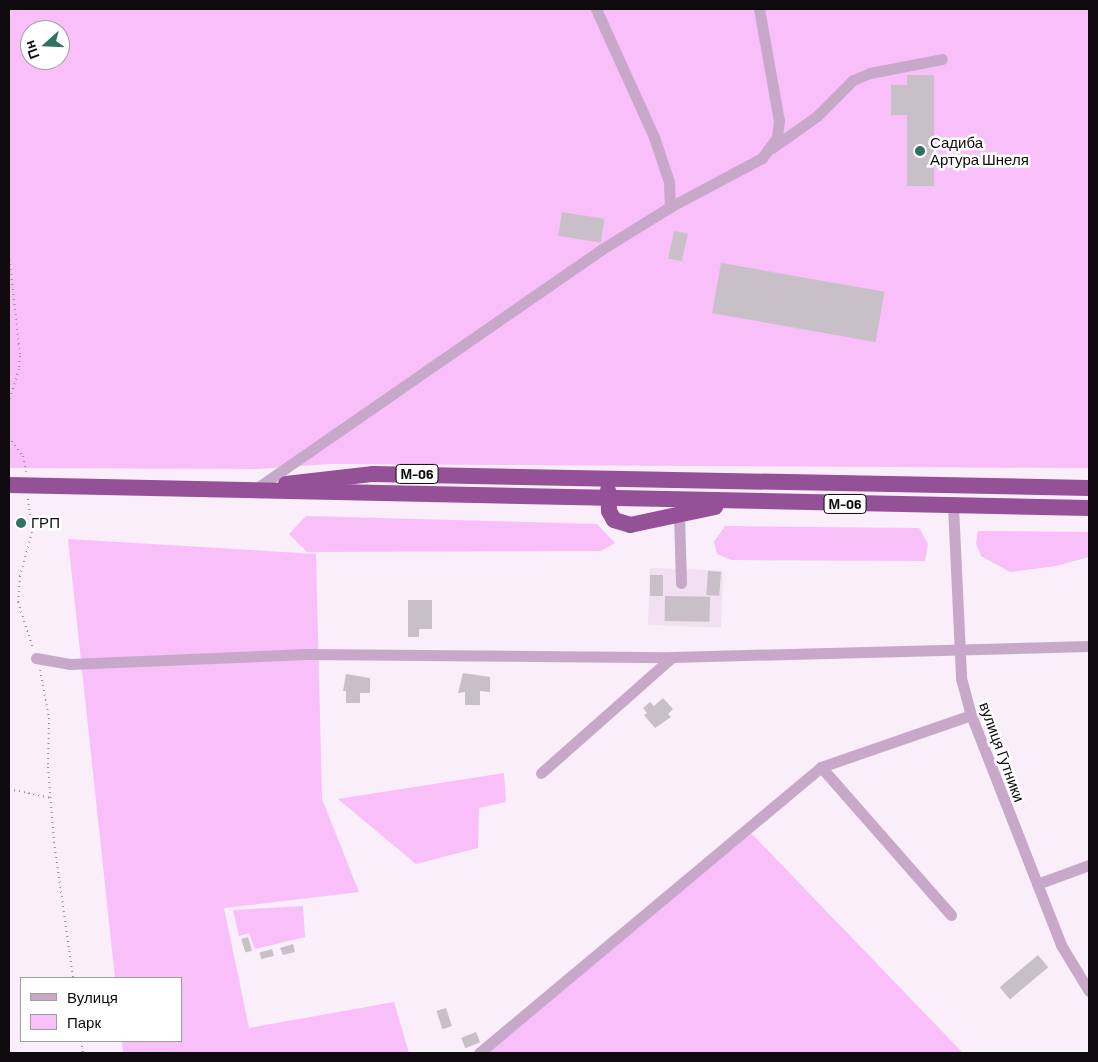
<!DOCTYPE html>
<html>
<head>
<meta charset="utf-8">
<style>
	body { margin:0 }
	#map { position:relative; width:1098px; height:1062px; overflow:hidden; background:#f9eef9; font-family:Barlow,sans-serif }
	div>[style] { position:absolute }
	.built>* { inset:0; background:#f1e0f1; transform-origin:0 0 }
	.green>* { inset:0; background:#f8bff9 }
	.building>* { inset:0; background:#c9bfc9; transform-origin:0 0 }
	.path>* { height:2px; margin-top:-1px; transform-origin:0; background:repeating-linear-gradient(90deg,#999199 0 1px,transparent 0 5px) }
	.minor>* { height:11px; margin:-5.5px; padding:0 5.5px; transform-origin:5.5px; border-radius:5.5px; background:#c8a8c9 }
	.highway>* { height:16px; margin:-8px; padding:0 8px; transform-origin:8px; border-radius:8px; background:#945197 }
	.dots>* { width:14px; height:14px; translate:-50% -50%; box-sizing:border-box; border:2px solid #fff; border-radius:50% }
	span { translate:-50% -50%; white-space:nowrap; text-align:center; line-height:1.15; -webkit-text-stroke:5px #fff; paint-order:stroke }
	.shield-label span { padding:1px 4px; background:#fff; border:1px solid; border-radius:4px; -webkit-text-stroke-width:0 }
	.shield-label { font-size:14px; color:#0e0a0e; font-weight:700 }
	.poi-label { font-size:15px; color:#0e0a0e }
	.left { translate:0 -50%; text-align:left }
	.street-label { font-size:15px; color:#0e0a0e }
	.frame { position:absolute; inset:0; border:10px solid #0e0a0e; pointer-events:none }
	.legend { position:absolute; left:20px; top:977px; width:162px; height:65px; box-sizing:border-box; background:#fff; border:1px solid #9f9d9f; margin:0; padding:6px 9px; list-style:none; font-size:15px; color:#0e0a0e }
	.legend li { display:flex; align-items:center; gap:10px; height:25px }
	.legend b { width:25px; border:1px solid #9f9d9f }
	.north { position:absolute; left:20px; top:20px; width:50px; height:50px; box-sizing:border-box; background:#fff; border:1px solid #9f9d9f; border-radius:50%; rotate:250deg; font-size:14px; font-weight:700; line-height:20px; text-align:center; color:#0e0a0e }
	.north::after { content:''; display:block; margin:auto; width:18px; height:22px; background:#307262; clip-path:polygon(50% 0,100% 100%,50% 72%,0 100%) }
</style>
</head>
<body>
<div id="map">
	<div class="built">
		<div style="left:650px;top:568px;width:73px;height:57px;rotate:2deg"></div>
	</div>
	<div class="green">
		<div style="clip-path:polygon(evenodd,9px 9px,1089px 9px,1089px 468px,330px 464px,257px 469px,9px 468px,9px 9px,30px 30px,60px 30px,60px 60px,30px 60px,30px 30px)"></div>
		<div style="clip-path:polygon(306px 516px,597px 524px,615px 543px,601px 551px,307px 552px,289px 534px)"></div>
		<div style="clip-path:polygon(725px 526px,919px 528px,928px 544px,925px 561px,731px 560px,717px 554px,714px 542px)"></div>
		<div style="clip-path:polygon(978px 531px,1089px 532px,1089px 557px,1056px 566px,1010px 572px,981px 556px,976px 543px)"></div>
		<div style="clip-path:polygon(68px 539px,316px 554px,322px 799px,359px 892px,224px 908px,249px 1028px,394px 1002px,409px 1053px,123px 1053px,122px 1041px,181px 1041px,181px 978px,115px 978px)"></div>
		<div style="clip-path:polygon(504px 773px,506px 802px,479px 808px,478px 848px,416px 864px,338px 799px)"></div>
		<div style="clip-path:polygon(749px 831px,963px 1053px,483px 1053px)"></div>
		<div style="clip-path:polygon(303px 906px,305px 937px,255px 949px,249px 933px,239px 936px,233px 910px)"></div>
	</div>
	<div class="building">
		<div style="clip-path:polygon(907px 75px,934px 75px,934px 186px,907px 186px,907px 115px,891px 115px,891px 85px,907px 85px)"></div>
		<div style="left:562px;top:212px;width:43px;height:24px;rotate:9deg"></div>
		<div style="left:674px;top:231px;width:14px;height:28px;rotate:12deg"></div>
		<div style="left:721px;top:263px;width:166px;height:51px;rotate:10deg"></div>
		<div style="left:708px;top:571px;width:13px;height:24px;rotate:4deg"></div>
		<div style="left:650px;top:575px;width:13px;height:21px"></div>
		<div style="left:665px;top:596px;width:45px;height:25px;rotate:1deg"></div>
		<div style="clip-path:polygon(408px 600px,432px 600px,432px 629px,419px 629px,419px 637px,408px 637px)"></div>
		<div style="clip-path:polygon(463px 673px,490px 677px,490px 692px,480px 691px,480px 705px,465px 705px,465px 692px,458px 693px)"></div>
		<div style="clip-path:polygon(346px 674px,370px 678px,370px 693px,360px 693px,360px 703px,346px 703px,346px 691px,343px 691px)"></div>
		<div style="clip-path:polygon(663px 698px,673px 709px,668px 714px,671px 717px,655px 728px,644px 715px,647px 713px,643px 708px,650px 702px,654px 706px)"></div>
		<div style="left:248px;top:937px;width:14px;height:7px;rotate:73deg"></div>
		<div style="clip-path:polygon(293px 944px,295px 952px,283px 955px,280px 948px)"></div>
		<div style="left:272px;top:949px;width:7px;height:13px;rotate:74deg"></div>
		<div style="left:1038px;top:955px;width:16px;height:50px;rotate:50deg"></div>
		<div style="left:446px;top:1008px;width:19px;height:10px;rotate:72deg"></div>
		<div style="left:476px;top:1032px;width:11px;height:16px;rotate:68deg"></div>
	</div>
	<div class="path">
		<div style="left:9px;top:254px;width:103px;rotate:83.8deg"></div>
		<div style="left:20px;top:356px;width:13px;rotate:94deg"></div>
		<div style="left:19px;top:369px;width:34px;rotate:107deg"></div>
		<div style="left:9px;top:437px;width:24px;rotate:54deg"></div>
		<div style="left:23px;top:456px;width:16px;rotate:79deg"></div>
		<div style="left:28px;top:499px;width:33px;rotate:83deg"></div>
		<div style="left:32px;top:532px;width:46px;rotate:105.3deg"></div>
		<div style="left:20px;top:576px;width:26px;rotate:94deg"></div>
		<div style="left:18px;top:602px;width:49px;rotate:72.3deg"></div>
		<div style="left:40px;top:670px;width:49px;rotate:79.4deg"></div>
		<div style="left:49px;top:718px;width:49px;rotate:91.2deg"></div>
		<div style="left:48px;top:767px;width:75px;rotate:85.4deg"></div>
		<div style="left:54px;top:842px;width:137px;rotate:82deg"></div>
		<div style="left:9px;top:789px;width:43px;rotate:12.1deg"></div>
		<div style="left:81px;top:1041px;width:12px;rotate:81deg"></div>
		<div style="left:80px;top:1053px;width:5px;rotate:-68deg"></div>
	</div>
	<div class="minor">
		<div style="left:596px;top:9px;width:141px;rotate:65.6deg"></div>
		<div style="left:654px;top:137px;width:47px;rotate:71.6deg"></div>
		<div style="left:669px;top:182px;width:25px;rotate:88deg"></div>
		<div style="left:772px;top:148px;width:55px;rotate:-35.4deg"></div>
		<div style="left:817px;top:116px;width:51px;rotate:-45deg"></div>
		<div style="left:853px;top:80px;width:18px;rotate:-22deg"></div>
		<div style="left:870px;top:73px;width:73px;rotate:-11deg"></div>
		<div style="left:257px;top:488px;width:416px;rotate:-34.7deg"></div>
		<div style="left:599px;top:251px;width:84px;rotate:-31.8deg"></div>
		<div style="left:670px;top:207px;width:104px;rotate:-28deg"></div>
		<div style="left:762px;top:158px;width:26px;rotate:-54deg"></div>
		<div style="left:777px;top:137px;width:16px;rotate:-83deg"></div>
		<div style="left:779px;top:121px;width:114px;rotate:-100.1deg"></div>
		<div style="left:953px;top:506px;width:172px;rotate:87.3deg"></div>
		<div style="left:961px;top:678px;width:38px;rotate:75deg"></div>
		<div style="left:971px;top:715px;width:247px;rotate:68.6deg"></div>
		<div style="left:1061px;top:945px;width:54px;rotate:58.7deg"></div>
		<div style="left:679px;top:515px;width:68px;rotate:88.3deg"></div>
		<div style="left:36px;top:658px;width:35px;rotate:10deg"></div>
		<div style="left:70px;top:664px;width:236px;rotate:-2.4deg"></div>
		<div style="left:306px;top:654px;width:366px;rotate:0.5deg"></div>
		<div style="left:672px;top:657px;width:417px;rotate:-1.5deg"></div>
		<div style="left:821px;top:767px;width:197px;rotate:48.7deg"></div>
		<div style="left:541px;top:773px;width:175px;rotate:-41.5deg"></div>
		<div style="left:1037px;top:884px;width:55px;rotate:-20.1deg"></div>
		<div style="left:479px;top:1053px;width:446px;rotate:-39.9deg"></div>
		<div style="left:821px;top:767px;width:159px;rotate:-19.1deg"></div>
	</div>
	<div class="highway">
		<div style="left:286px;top:484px;width:88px;rotate:-6.6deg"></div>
		<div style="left:373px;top:474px;width:716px;rotate:1.12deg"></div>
		<div style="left:9px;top:485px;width:1080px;rotate:1.22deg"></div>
		<div style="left:608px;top:490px;width:21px;rotate:87deg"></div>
		<div style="left:609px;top:511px;width:10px;rotate:61deg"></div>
		<div style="left:614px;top:520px;width:17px;rotate:17deg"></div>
		<div style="left:630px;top:525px;width:87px;rotate:-12deg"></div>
	</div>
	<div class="dots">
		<div style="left:920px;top:151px;background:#307262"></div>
		<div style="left:21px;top:523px;background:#307262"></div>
	</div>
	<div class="shield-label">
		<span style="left:417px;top:474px">М-06</span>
		<span style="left:845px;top:504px">М-06</span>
	</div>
	<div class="poi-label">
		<span class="left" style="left:930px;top:151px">Садиба<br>Артура Шнеля</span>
		<span class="left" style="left:31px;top:523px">ГРП</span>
	</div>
	<div class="street-label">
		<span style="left:1002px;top:752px;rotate:70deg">вулиця Гутники</span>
	</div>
	<div class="frame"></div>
	<ul class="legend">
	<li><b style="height:6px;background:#c8a8c9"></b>Вулиця</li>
	<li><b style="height:14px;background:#f8bff9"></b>Парк</li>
	</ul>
	<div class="north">Пн</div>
</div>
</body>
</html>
